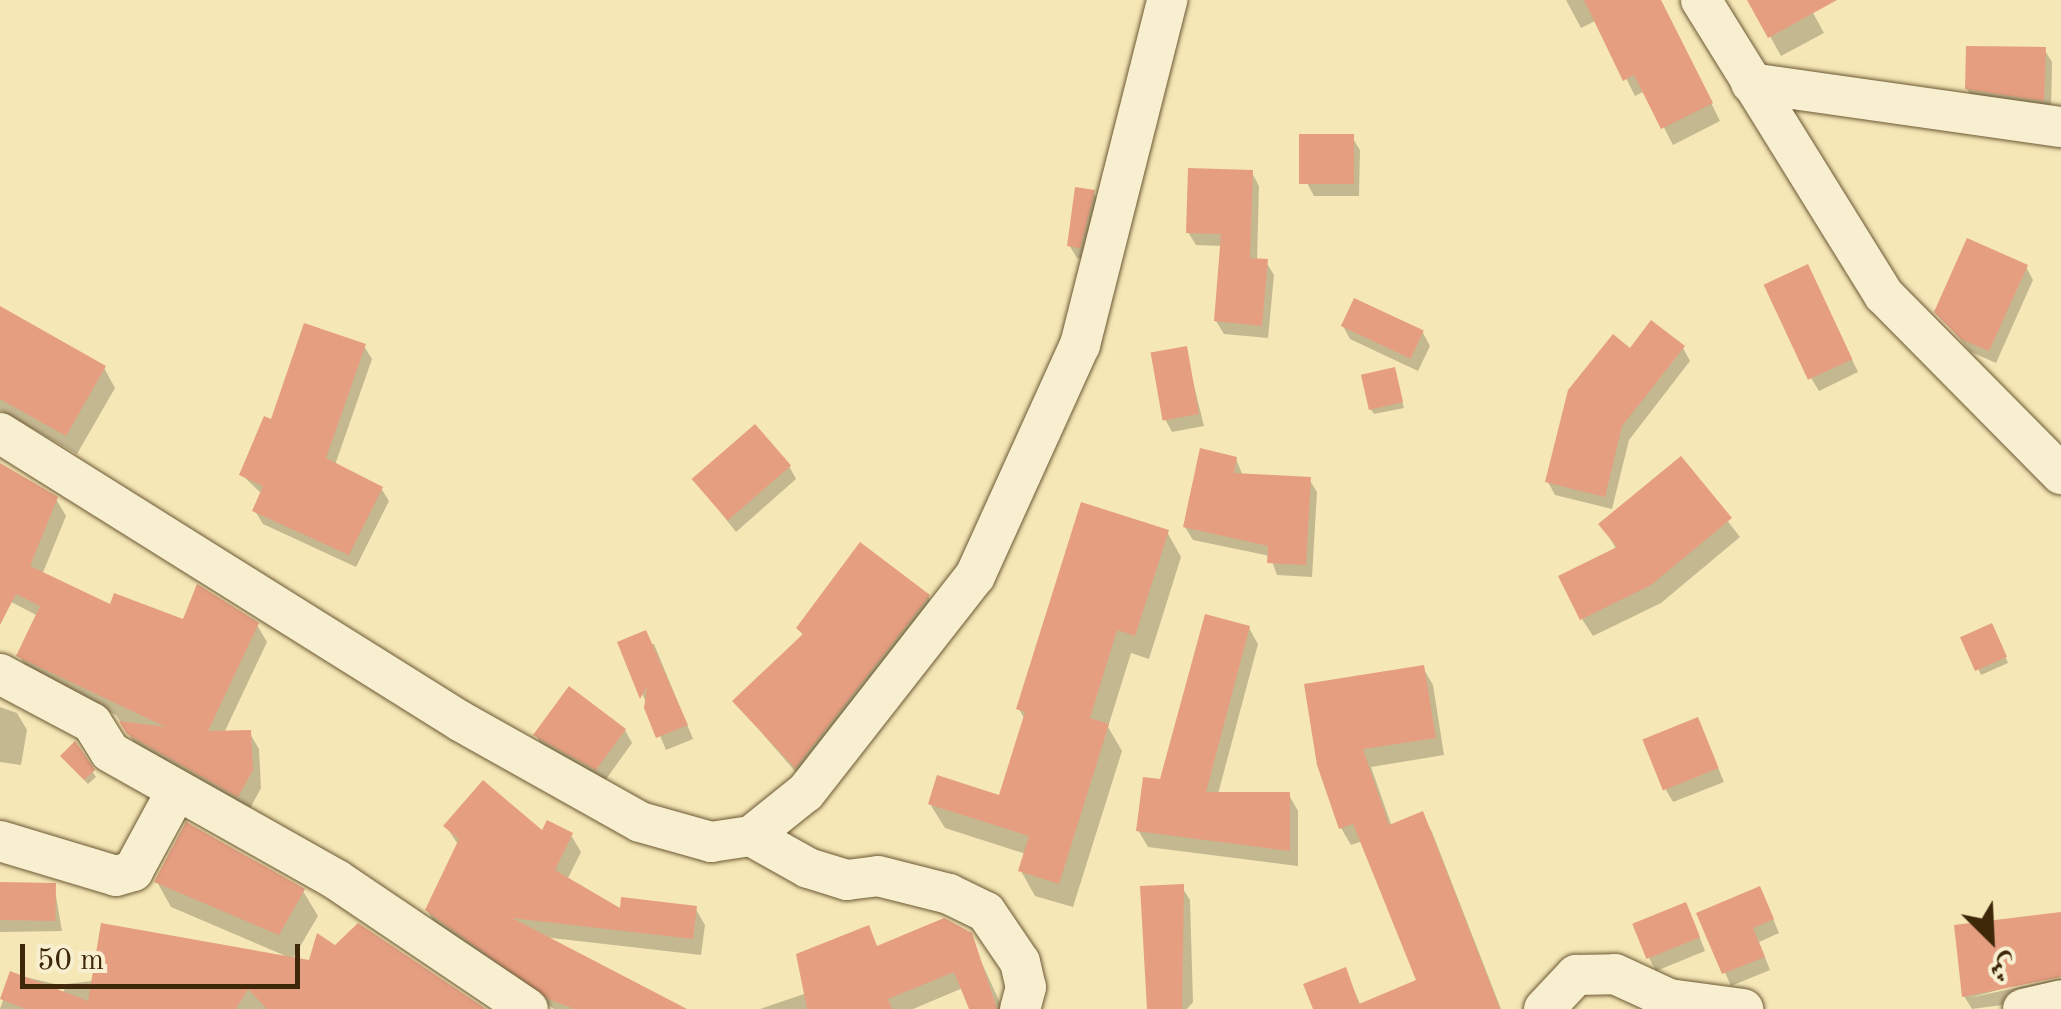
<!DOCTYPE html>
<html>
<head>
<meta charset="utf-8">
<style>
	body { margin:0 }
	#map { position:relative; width:2061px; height:1009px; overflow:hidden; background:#f5e7b6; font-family:"Old Standard TT",Amiri,serif }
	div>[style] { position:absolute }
	.shadow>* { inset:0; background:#0003 }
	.building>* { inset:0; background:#e69e81; transform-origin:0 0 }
	.roads { filter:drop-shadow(0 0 2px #6c5834) drop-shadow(0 0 2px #6c5834) }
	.minor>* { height:40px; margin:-20px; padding:0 20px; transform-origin:20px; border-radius:20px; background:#f8efd0 }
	span { translate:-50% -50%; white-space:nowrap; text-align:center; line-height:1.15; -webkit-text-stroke:8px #f8efd0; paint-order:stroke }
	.north { position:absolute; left:1941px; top:889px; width:100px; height:100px; -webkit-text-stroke:8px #f8efd0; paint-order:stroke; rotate:156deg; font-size:28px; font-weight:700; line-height:40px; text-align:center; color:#3e2809 }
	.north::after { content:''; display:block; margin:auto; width:35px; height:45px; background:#3e2809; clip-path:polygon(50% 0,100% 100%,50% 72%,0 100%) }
	.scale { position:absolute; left:20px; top:944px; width:280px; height:45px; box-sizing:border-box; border:5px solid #3e2809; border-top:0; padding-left:12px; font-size:30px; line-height:35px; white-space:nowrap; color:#3e2809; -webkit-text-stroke:8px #f8efd0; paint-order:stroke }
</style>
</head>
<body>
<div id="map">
	<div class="shadow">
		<div style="clip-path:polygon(1566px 0,1632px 0,1677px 33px,1720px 121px,1673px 145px,1645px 91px,1635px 96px,1597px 20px,1581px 28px)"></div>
		<div style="clip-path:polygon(1750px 0,1806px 0,1824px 33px,1781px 56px)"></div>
		<div style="clip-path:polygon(2044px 49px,2052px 62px,2051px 113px,1975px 102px,1967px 89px)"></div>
		<div style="clip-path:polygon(1352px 137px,1360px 150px,1359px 196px,1314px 196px,1307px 183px)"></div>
		<div style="clip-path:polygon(1252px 173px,1259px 186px,1257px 261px,1266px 262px,1274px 275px,1268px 338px,1224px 334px,1216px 321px,1223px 246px,1196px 245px,1188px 232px)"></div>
		<div style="clip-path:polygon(1093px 192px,1101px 205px,1087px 260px,1077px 258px,1069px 245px)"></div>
		<div style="clip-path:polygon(2026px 267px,2033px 280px,1996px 363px,1971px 352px,1937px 312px)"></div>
		<div style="clip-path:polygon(1814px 280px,1858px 372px,1819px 391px,1811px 378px)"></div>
		<div style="clip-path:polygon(0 324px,104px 368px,115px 388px,77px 454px,0 410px)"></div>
		<div style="clip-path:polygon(1343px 326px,1423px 333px,1430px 346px,1418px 371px,1350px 339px)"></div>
		<div style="clip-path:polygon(364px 346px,372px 359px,335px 465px,381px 488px,389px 501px,356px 567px,263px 524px,255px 511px,262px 494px,242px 475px)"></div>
		<div style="clip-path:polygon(1683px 348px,1690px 361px,1629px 440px,1612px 509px,1555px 495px,1548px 482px,1630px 351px)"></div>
		<div style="clip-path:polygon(1185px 349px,1204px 426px,1172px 432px,1165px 419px)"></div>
		<div style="clip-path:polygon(1394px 370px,1404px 408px,1374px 414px,1370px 408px)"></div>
		<div style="clip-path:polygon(1236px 459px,1243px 476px,1309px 479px,1317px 492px,1312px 577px,1277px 575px,1270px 556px,1193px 540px,1185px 527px)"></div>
		<div style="clip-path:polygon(1680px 459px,1740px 537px,1661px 603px,1593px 636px,1582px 619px,1617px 550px,1601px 524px)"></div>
		<div style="clip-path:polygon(789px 466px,796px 479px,736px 532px,695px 480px)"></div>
		<div style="clip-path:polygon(0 468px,56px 499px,66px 516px,42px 575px,112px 607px,185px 622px,257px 625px,267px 642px,224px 733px,249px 732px,259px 749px,261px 788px,248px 812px,140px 751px,116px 715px,29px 672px,19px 655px,38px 616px,0 596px)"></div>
		<div style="clip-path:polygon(1167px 532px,1181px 557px,1149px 659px,1131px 653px,1108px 727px,1122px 751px,1073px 907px,1035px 896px,1021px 871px,1026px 854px,945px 828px,930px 804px,1001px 798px,1025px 720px,1019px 709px)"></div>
		<div style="clip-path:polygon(928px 596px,940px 616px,807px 785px,735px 702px,804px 637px,798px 628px)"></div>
		<div style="clip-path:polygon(1249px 628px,1258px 644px,1218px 794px,1289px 795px,1298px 811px,1298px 866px,1148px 847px,1138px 830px)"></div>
		<div style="clip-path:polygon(1995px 631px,2008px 663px,1981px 675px,1964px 638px)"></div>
		<div style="clip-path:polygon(621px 643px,654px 644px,693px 739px,666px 750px)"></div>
		<div style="clip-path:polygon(1423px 668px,1433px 685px,1444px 755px,1371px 767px,1392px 827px,1422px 815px,1432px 832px,1501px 1009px,1316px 1009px,1345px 970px,1361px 1006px,1419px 982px,1363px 841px,1351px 845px,1341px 828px,1319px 764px)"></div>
		<div style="clip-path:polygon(0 707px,17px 713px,27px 730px,21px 765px,0 762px)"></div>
		<div style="clip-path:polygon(625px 730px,632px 743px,604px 782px,543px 748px,536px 735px)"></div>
		<div style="clip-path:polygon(1704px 733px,1724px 782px,1673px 802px,1666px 790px)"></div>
		<div style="clip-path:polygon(75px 745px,96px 777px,88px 784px,67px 762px)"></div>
		<div style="clip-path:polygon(446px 826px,571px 835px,581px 852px,567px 880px,622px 913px,695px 908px,705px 925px,701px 955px,543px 937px,682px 1009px,554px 1009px,437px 927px,427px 910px,459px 846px)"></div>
		<div style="clip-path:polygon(157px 882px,303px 891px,318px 916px,292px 960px,310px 963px,335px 948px,481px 1009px,0 1009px,12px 974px,55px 984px,62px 995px,67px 984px,288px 957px,171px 907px)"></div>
		<div style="clip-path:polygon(0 885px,54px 885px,62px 931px,0 932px)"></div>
		<div style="clip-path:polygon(1182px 887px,1190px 900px,1193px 1002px,1187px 1009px,1150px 1009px)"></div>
		<div style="clip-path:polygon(1766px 902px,1779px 933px,1759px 942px,1770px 970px,1731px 986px,1699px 914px)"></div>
		<div style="clip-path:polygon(2061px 915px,2061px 973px,1969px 998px,2061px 978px,2061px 997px,1972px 1009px,1964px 996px)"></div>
		<div style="clip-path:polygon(1692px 918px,1705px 951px,1656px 971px,1649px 958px)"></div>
		<div style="clip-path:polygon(867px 928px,878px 948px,968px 933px,1003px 1009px,972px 1009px,963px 988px,913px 1009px,760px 1009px,807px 993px)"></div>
	</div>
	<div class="building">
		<div style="clip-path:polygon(1584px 0,1661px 0,1713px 103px,1661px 129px,1634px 75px,1623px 81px)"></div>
		<div style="clip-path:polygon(1747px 0,1837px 0,1768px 38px)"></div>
		<div style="clip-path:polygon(1966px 46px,2046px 47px,2044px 101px,1965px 89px)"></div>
		<div style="left:1299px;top:134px;width:55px;height:50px"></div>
		<div style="clip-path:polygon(1188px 168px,1253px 170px,1250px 258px,1268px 259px,1262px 326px,1214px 321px,1221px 234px,1186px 233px)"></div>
		<div style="clip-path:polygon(1075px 187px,1095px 190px,1080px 248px,1067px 246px)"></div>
		<div style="clip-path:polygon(1967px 238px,2028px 265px,1989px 351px,1961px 339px,1934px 312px)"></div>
		<div style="left:1808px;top:264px;width:105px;height:49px;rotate:65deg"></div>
		<div style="left:1354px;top:298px;width:77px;height:31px;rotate:25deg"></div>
		<div style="clip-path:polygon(0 306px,106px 366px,66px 436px,0 399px)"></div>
		<div style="clip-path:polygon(1651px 320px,1685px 346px,1622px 426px,1605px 497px,1545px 482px,1568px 390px,1613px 334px,1630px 348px)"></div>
		<div style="clip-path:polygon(304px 323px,366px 344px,326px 458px,383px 487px,349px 555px,252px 511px,263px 486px,239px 475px,264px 416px,271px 419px)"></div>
		<div style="left:1187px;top:346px;width:69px;height:37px;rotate:80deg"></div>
		<div style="left:1395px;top:367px;width:36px;height:35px;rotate:77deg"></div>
		<div style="left:755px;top:424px;width:55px;height:84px;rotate:49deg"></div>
		<div style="clip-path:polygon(1200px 448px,1237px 457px,1234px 473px,1311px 477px,1306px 565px,1267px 563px,1268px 546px,1183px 527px)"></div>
		<div style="clip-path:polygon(1681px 456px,1732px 518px,1651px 585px,1580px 620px,1558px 576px,1617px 547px,1598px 524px)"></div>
		<div style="clip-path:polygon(0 463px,58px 497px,30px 566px,110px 604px,114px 593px,183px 619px,197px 584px,259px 623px,208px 731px,251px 730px,253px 770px,238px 797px,127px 734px,119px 721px,166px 727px,16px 656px,40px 606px,16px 594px,0 625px)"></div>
		<div style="clip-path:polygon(1081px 502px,1169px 530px,1135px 636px,1117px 630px,1090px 718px,1109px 724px,1059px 884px,1018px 871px,1029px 836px,928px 804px,937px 775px,999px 795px,1025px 712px,1016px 709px)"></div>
		<div style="clip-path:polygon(860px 542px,930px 595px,795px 768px,732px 701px,803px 634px,796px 628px)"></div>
		<div style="clip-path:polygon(1205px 614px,1250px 626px,1206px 792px,1290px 792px,1290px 851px,1136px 831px,1143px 777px,1160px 779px)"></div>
		<div style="left:1992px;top:623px;width:37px;height:35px;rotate:66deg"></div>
		<div style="clip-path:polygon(646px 630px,688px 725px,656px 738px,644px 708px,647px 686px,640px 699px,617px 642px)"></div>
		<div style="clip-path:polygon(1424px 665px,1436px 738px,1363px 749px,1389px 825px,1423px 811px,1500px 1009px,1313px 1009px,1303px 984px,1346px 967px,1359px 1004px,1416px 980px,1353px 824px,1339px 829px,1317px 765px,1304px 684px)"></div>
		<div style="clip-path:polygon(569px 686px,626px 729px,596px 770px,533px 735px)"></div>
		<div style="left:1698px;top:717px;width:55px;height:60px;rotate:68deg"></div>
		<div style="clip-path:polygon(75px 741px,95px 770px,84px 780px,60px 756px)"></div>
		<div style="clip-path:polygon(483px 780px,542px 830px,547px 820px,573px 833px,555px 870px,620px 908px,621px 897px,697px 906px,693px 939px,512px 918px,687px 1009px,575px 1009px,550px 1000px,425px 910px,459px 839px,443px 826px)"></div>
		<div style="clip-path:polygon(186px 822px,305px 889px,279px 935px,154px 882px)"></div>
		<div style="left:0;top:882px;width:56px;height:38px;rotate:1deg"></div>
		<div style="clip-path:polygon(1184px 884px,1182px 1009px,1147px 1009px,1140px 886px)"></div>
		<div style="clip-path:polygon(1760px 886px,1774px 919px,1753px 928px,1765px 957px,1722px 974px,1696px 913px)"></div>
		<div style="left:1686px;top:902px;width:38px;height:58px;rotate:68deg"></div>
		<div style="clip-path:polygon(2061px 912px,2061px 977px,1962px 997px,1954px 925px)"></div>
		<div style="clip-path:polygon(944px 918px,972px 933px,997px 1009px,969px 1009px,954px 972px,888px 999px,892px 1009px,807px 1009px,796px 954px,869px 925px,877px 946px)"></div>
		<div style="clip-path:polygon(101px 923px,309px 960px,317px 933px,335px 945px,358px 923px,486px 1009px,267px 1009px,248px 989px,236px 1009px,26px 1009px,0 999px,10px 971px,88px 1001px)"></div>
	</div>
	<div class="roads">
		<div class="minor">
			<div style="left:1701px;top:0;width:347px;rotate:58.2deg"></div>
			<div style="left:1884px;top:295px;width:252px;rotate:45.3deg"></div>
			<div style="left:1751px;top:83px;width:313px;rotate:8.1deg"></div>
			<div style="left:0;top:433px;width:543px;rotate:32.05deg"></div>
			<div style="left:460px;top:721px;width:206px;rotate:29.3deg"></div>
			<div style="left:640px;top:822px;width:74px;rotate:15.7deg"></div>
			<div style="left:711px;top:842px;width:40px;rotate:-8.5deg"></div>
			<div style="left:751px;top:836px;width:70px;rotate:-38.7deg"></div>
			<div style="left:806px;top:792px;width:274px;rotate:-52deg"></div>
			<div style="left:975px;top:576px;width:254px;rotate:-65.6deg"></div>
			<div style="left:1080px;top:345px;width:356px;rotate:-75.8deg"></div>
			<div style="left:0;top:674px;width:104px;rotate:28deg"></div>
			<div style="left:92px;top:723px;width:34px;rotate:58deg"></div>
			<div style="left:110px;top:752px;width:261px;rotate:29.4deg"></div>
			<div style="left:337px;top:880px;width:230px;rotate:34deg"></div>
			<div style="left:751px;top:836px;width:65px;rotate:29.3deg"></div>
			<div style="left:808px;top:868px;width:41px;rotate:17.1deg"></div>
			<div style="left:847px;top:880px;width:31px;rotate:-7deg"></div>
			<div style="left:878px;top:876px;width:73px;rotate:14.2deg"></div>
			<div style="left:949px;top:894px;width:41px;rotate:25.9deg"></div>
			<div style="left:986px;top:912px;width:60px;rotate:55.8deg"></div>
			<div style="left:1020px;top:962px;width:26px;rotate:77deg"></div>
			<div style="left:1026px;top:987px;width:23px;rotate:105deg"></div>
			<div style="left:0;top:841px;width:121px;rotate:16.8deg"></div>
			<div style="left:116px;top:876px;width:18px;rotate:-16deg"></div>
			<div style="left:133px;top:871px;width:92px;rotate:-61.5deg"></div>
			<div style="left:1544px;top:1009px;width:47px;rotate:-46.7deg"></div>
			<div style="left:1576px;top:975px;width:39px;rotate:-1deg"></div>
			<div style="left:1615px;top:974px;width:60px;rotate:24.8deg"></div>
			<div style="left:1669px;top:999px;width:75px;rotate:7.7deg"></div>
			<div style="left:2023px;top:1009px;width:39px;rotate:-13deg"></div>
		</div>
	</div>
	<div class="north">ش</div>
	<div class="scale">50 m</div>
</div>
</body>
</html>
